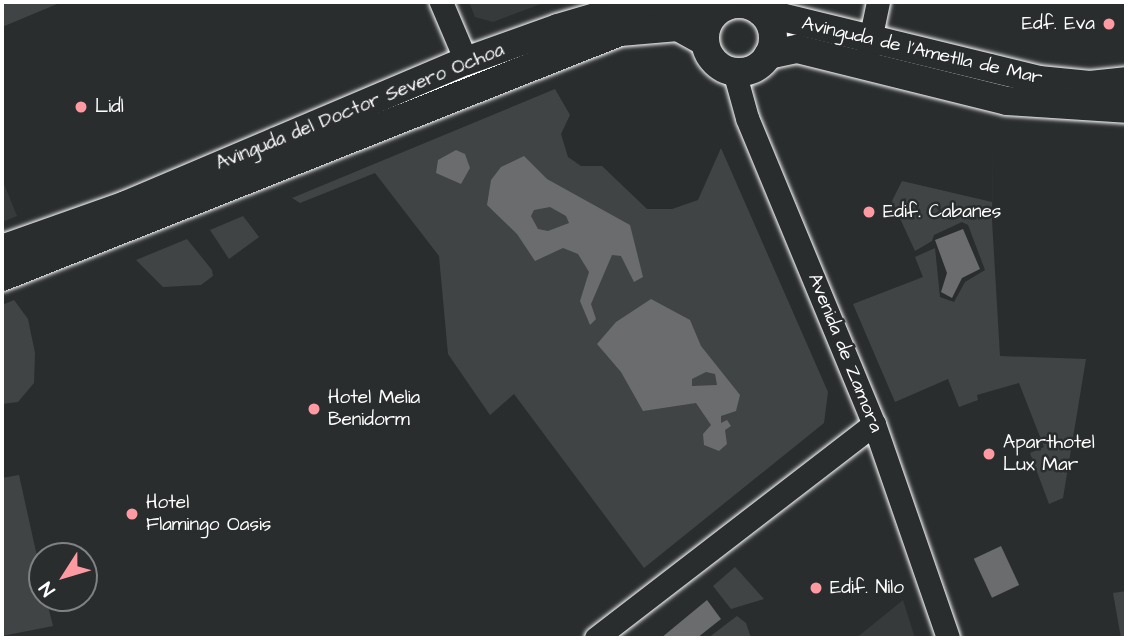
<!DOCTYPE html>
<html>
<head>
<meta charset="utf-8">
<style>
	body { margin:0 }
	#map { position:relative; width:1128px; height:640px; overflow:hidden; background:#2a2d2e; font-family:"Architects Daughter",sans-serif }
	div>[style] { position:absolute }
	.built>* { inset:0; background:#373a3b }
	.green>* { inset:0; background:#414445 }
	.water>* { inset:0; background:#6a6c6d; transform-origin:0 0 }
	.roads { filter:drop-shadow(0 0 2px #fff) drop-shadow(0 0 2px #fff) }
	.minor>* { height:23px; margin:-11.5px; padding:0 11.5px; transform-origin:11.5px; border-radius:11.5px; background:#2a2d2e }
	.tertiary>* { height:28px; margin:-14px; padding:0 14px; transform-origin:14px; border-radius:14px; background:#2a2d2e }
	.tertiary>.ring { margin:-14px; padding:0; box-sizing:content-box; background:none; border:28px solid #2a2d2e; border-radius:50% }
	.dots>* { width:19px; height:19px; translate:-50% -50%; box-sizing:border-box; border:4px solid #2a2d2e; border-radius:50% }
	span { translate:-50% -50%; white-space:nowrap; text-align:center; line-height:1.15; -webkit-text-stroke:5px #2a2d2e; paint-order:stroke }
	.poi-label { font-size:19px; color:#fff }
	.right { translate:-100% -50%; text-align:right }
	.left { translate:0 -50%; text-align:left }
	.street-label { font-size:19px; color:#fff }
	.frame { position:absolute; inset:0; border:4px solid #fff; pointer-events:none }
	.north { position:absolute; left:28px; top:542px; width:70px; height:70px; box-sizing:border-box; background:#2a2d2e; border:2px solid #7f8182; border-radius:50%; rotate:233deg; font-size:19px; font-weight:700; line-height:28px; text-align:center; color:#fff }
	.north::after { content:''; display:block; margin:auto; width:24px; height:32px; background:#ff9aa2; clip-path:polygon(50% 0,100% 100%,50% 72%,0 100%) }
</style>
</head>
<body>
<div id="map">
	<div class="built">
		<div style="clip-path:polygon(469px 2px,546px 2px,493px 22px,475px 17px)"></div>
		<div style="clip-path:polygon(2px 179px,17px 216px,2px 222px)"></div>
		<div style="clip-path:polygon(903px 600px,915px 638px,856px 638px,881px 618px)"></div>
	</div>
	<div class="green">
		<div style="clip-path:polygon(2px 2px,62px 2px,2px 27px)"></div>
		<div style="clip-path:polygon(555px 89px,570px 115px,561px 134px,568px 157px,581px 166px,602px 166px,647px 209px,672px 209px,698px 200px,721px 148px,828px 392px,824px 423px,644px 568px,514px 394px,490px 415px,448px 354px,439px 256px,375px 173px,300px 203px,292px 198px)"></div>
		<div style="clip-path:polygon(993px 126px,992px 220px,1000px 356px,1086px 359px,1063px 498px,1049px 504px,1030px 453px,1044px 447px,1019px 383px,977px 395px,978px 400px,959px 407px,948px 379px,895px 402px,853px 304px,923px 277px,915px 257px,935px 248px,940px 297px,954px 302px,965px 282px,985px 270px,968px 225px,962px 222px,934px 235px,932px 241px,915px 251px,892px 201px,902px 181px,992px 202px)"></div>
		<div style="clip-path:polygon(243px 216px,259px 237px,229px 259px,210px 230px)"></div>
		<div style="clip-path:polygon(187px 239px,212px 270px,213px 276px,201px 285px,163px 287px,136px 260px)"></div>
		<div style="clip-path:polygon(14px 300px,28px 319px,35px 353px,34px 383px,18px 402px,2px 404px,2px 305px)"></div>
		<div style="clip-path:polygon(19px 475px,42px 579px,42px 598px,46px 598px,53px 626px,2px 636px,2px 478px)"></div>
		<div style="clip-path:polygon(735px 567px,737px 569px,764px 599px,731px 609px,713px 586px)"></div>
		<div style="clip-path:polygon(1126px 591px,1126px 638px,1121px 638px,1113px 593px)"></div>
		<div style="clip-path:polygon(737px 616px,746px 623px,751px 638px,708px 638px)"></div>
	</div>
	<div class="water">
		<div style="clip-path:polygon(456px 150px,465px 154px,470px 168px,461px 184px,436px 173px,438px 160px)"></div>
		<div style="clip-path:polygon(evenodd,524px 156px,547px 179px,630px 225px,643px 277px,634px 282px,621px 256px,612px 255px,591px 304px,596px 319px,590px 325px,580px 301px,589px 272px,578px 254px,563px 248px,535px 261px,517px 234px,487px 205px,491px 180px,501px 167px,524px 156px,550px 207px,566px 216px,569px 223px,548px 231px,538px 229px,531px 216px,534px 210px,550px 207px)"></div>
		<div style="clip-path:polygon(963px 229px,980px 269px,962px 278px,952px 298px,941px 292px,947px 273px,935px 240px)"></div>
		<div style="clip-path:polygon(evenodd,651px 299px,690px 320px,701px 346px,740px 395px,736px 411px,721px 416px,721px 423px,727px 420px,731px 426px,725px 430px,727px 444px,719px 451px,704px 445px,703px 434px,711px 425px,696px 403px,643px 411px,621px 372px,597px 344px,616px 322px,651px 299px,706px 372px,715px 374px,717px 385px,692px 386px,692px 379px,706px 372px)"></div>
		<div style="left:1001px;top:546px;width:43px;height:30px;rotate:65deg"></div>
		<div style="clip-path:polygon(707px 600px,721px 619px,697px 638px,661px 638px)"></div>
	</div>
	<div class="roads">
		<div class="minor">
			<div style="left:441px;top:2px;width:64px;rotate:67deg"></div>
			<div style="left:867px;top:54px;width:53px;rotate:-78.1deg"></div>
			<div style="left:734px;top:71px;width:49px;rotate:74.5deg"></div>
			<div style="left:747px;top:118px;width:331px;rotate:67.5deg"></div>
			<div style="left:874px;top:424px;width:226px;rotate:70.9deg"></div>
			<div style="left:596px;top:638px;width:351px;rotate:-37.6deg"></div>
		</div>
		<div class="tertiary">
			<div class="ring" style="left:705px;top:4px;width:40px;height:40px"></div>
			<div style="left:761px;top:12px;width:286px;rotate:13.7deg"></div>
			<div style="left:1039px;top:80px;width:51px;rotate:5.6deg"></div>
			<div style="left:1090px;top:85px;width:36px;rotate:-6deg"></div>
			<div style="left:768px;top:55px;width:30px;rotate:-12deg"></div>
			<div style="left:797px;top:49px;width:216px;rotate:13.9deg"></div>
			<div style="left:1007px;top:101px;width:119px;rotate:3.8deg"></div>
			<div style="left:2px;top:249px;width:132px;rotate:-19.5deg"></div>
			<div style="left:126px;top:205px;width:369px;rotate:-23deg"></div>
			<div style="left:466px;top:61px;width:98px;rotate:-19.7deg"></div>
			<div style="left:558px;top:28px;width:64px;rotate:-16.4deg"></div>
			<div style="left:619px;top:10px;width:108px;rotate:-2.1deg"></div>
			<div style="left:2px;top:277px;width:665px;rotate:-21.63deg"></div>
			<div style="left:620px;top:32px;width:58px;rotate:-4.9deg"></div>
			<div style="left:678px;top:27px;width:31px;rotate:29deg"></div>
		</div>
	</div>
	<div class="dots">
		<div style="left:1109px;top:24px;background:#ff9aa2"></div>
		<div style="left:81px;top:107px;background:#ff9aa2"></div>
		<div style="left:869px;top:212px;background:#ff9aa2"></div>
		<div style="left:314px;top:409px;background:#ff9aa2"></div>
		<div style="left:989px;top:454px;background:#ff9aa2"></div>
		<div style="left:132px;top:514px;background:#ff9aa2"></div>
		<div style="left:816px;top:588px;background:#ff9aa2"></div>
	</div>
	<div class="poi-label">
		<span class="right" style="left:1095px;top:24px">Edf. Eva</span>
		<span class="left" style="left:95px;top:107px">Lidl</span>
		<span class="left" style="left:883px;top:212px">Edif. Cabanes</span>
		<span class="left" style="left:328px;top:409px">Hotel Melia<br>Benidorm</span>
		<span class="left" style="left:1003px;top:454px">Aparthotel<br>Lux Mar</span>
		<span class="left" style="left:146px;top:514px">Hotel<br>Flamingo Oasis</span>
		<span class="left" style="left:830px;top:588px">Edif. Nilo</span>
	</div>
	<div class="street-label">
		<span style="left:922px;top:51px;rotate:13deg">Avinguda de l'Ametlla de Mar</span>
		<span style="left:360px;top:107px;rotate:-22deg">Avinguda del Doctor Severo Ochoa</span>
		<span style="left:845px;top:353px;rotate:68deg">Avenida de Zamora</span>
	</div>
	<div class="frame"></div>
	<div class="north">N</div>
</div>
</body>
</html>
